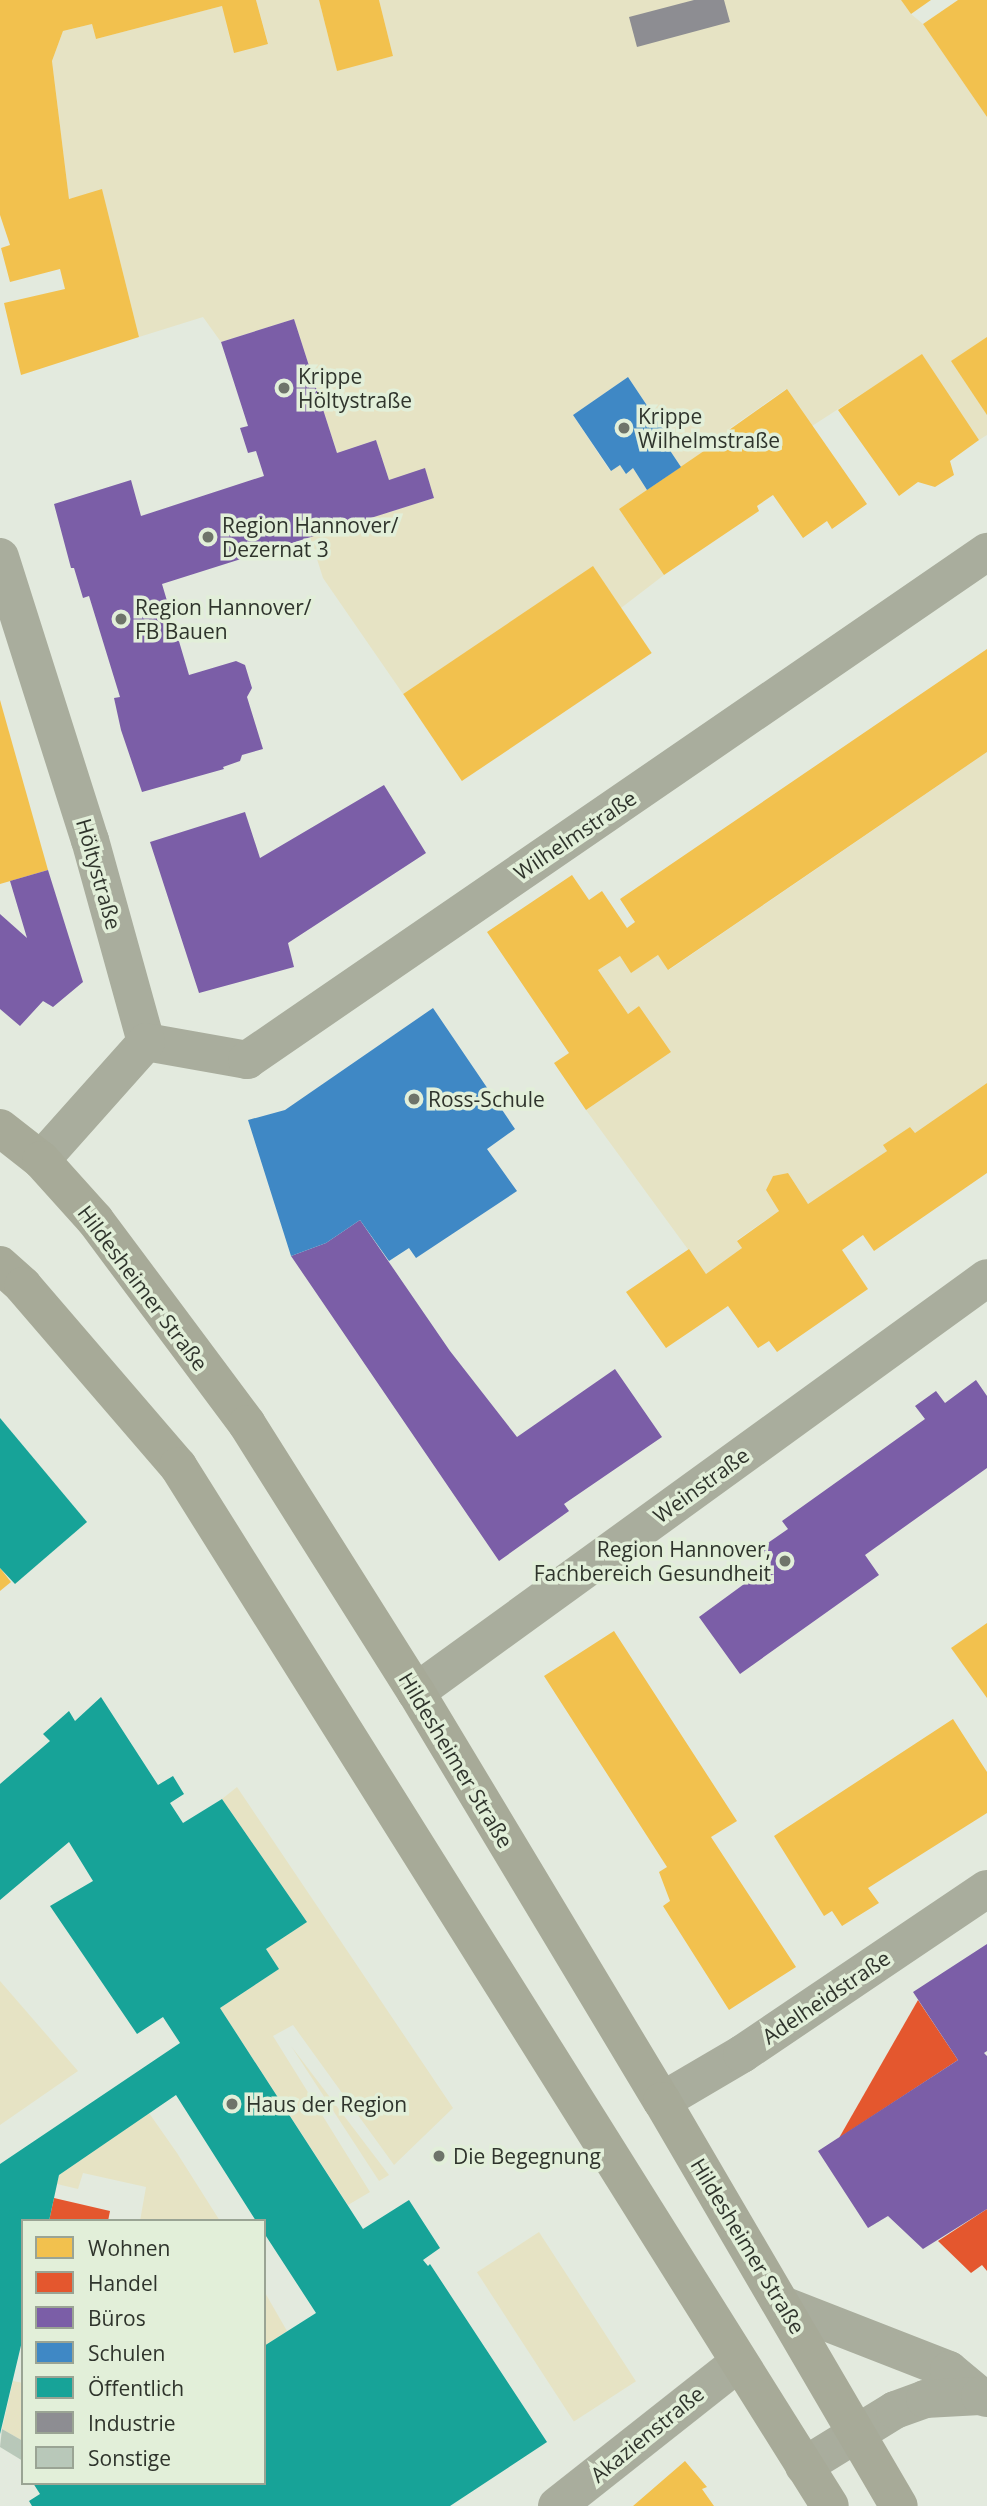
<!DOCTYPE html>
<html>
<head>
<meta charset="utf-8">
<style>
	body { margin:0 }
	#map { position:relative; width:987px; height:2506px; overflow:hidden; background:#e3eade; font-family:"Open Sans",sans-serif }
	div>[style] { position:absolute }
	.green>* { inset:0; background:#e6e3c4; transform-origin:0 0 }
	.homes>* { inset:0; background:#f2c14e; transform-origin:0 0 }
	.shops>* { inset:0; background:#e4572e }
	.offices>* { inset:0; background:#7b5ea7 }
	.schools>* { inset:0; background:#3f88c5 }
	.public>* { inset:0; background:#17a398 }
	.industry>* { inset:0; background:#8d8d92 }
	.building>* { inset:0; background:#b8c8b9 }
	.minor>* { height:38px; margin:-19px; padding:0 19px; transform-origin:19px; border-radius:19px; background:#a9ad9d }
	.secondary>* { height:38px; margin:-19px; padding:0 19px; transform-origin:19px; border-radius:19px; background:#a7aa98 }
	.dots>* { width:19px; height:19px; translate:-50% -50%; box-sizing:border-box; border:4px solid #e2efd9; border-radius:50% }
	span { translate:-50% -50%; white-space:nowrap; text-align:center; line-height:1.15; -webkit-text-stroke:7px #e2efd9; paint-order:stroke }
	.poi-label { font-size:21px; color:#2f342c }
	.left { translate:0 -50%; text-align:left }
	.right { translate:-100% -50%; text-align:right }
	.street-label { font-size:21px; color:#2f342c }
	.legend { position:absolute; left:21px; top:2219px; width:245px; height:266px; box-sizing:border-box; background:#e2efd9; border:2px solid #9aa494; margin:0; padding:9px 12px; list-style:none; font-size:21px; color:#2f342c }
	.legend li { display:flex; align-items:center; gap:14px; height:35px }
	.legend b { width:35px; border:2px solid #9aa494 }
</style>
</head>
<body>
<div id="map">
	<div class="green">
		<div style="clip-path:polygon(256px 0,319px 0,337px 70px,393px 56px,379px 0,901px 0,911px 14px,923px 24px,987px 117px,987px 435px,979px 440px,922px 355px,812px 426px,786px 389px,729px 429px,733px 436px,719px 445px,717px 442px,681px 467px,667px 446px,672px 442px,628px 377px,573px 415px,610px 471px,620px 465px,626px 474px,633px 468px,647px 490px,619px 509px,664px 575px,621px 608px,593px 567px,403px 694px,323px 578px,310px 537px,434px 498px,425px 469px,389px 480px,376px 440px,337px 453px,294px 319px,221px 342px,203px 317px,139px 337px,102px 190px,69px 199px,52px 61px,63px 31px,92px 24px,96px 39px,222px 6px,268px 43px)"></div>
		<div style="clip-path:polygon(987px 752px,987px 1083px,915px 1133px,910px 1127px,884px 1144px,887px 1151px,808px 1204px,788px 1173px,773px 1176px,766px 1190px,779px 1211px,737px 1240px,742px 1248px,706px 1274px,586px 1110px,671px 1052px,639px 1006px,628px 1014px,598px 970px,620px 956px,631px 972px,658px 955px,669px 970px)"></div>
		<div style="clip-path:polygon(237px 1787px,453px 2108px,394px 2165px,293px 2025px,273px 2036px,370px 2192px,348px 2205px,220px 2008px,279px 1969px,266px 1949px,307px 1922px,222px 1799px)"></div>
		<div style="clip-path:polygon(0 1981px,78px 2071px,0 2125px)"></div>
		<div style="clip-path:polygon(291px 2046px,389px 2175px,379px 2181px)"></div>
		<div style="clip-path:polygon(149px 2113px,177px 2153px,220px 2221px,140px 2221px,146px 2187px,83px 2173px,78px 2189px,57px 2184px,59px 2175px)"></div>
		<div style="left:539px;top:2232px;width:178px;height:74px;rotate:57deg"></div>
		<div style="clip-path:polygon(264px 2291px,287px 2331px,264px 2346px)"></div>
		<div style="clip-path:polygon(13px 2381px,23px 2383px,23px 2441px,2px 2429px)"></div>
	</div>
	<div class="homes">
		<div style="clip-path:polygon(0 0,256px 0,268px 44px,234px 53px,222px 6px,96px 39px,92px 24px,63px 31px,52px 61px,69px 199px,102px 189px,139px 337px,21px 375px,4px 303px,65px 289px,60px 269px,10px 282px,1px 248px,10px 245px,0 215px)"></div>
		<div style="clip-path:polygon(319px 0,379px 0,393px 56px,337px 71px)"></div>
		<div style="clip-path:polygon(901px 0,931px 0,911px 14px)"></div>
		<div style="clip-path:polygon(958px 0,987px 0,987px 117px,923px 24px)"></div>
		<div style="clip-path:polygon(987px 337px,987px 415px,951px 361px)"></div>
		<div style="clip-path:polygon(922px 354px,979px 440px,950px 461px,954px 475px,935px 487px,918px 482px,899px 496px,838px 410px)"></div>
		<div style="clip-path:polygon(787px 389px,867px 504px,832px 529px,827px 521px,803px 538px,773px 495px,757px 506px,759px 511px,664px 575px,619px 509px,717px 442px,719px 445px,733px 435px,729px 430px)"></div>
		<div style="left:593px;top:566px;width:105px;height:229px;rotate:56deg"></div>
		<div style="clip-path:polygon(987px 649px,987px 752px,668px 970px,658px 955px,631px 973px,620px 956px,598px 970px,628px 1014px,639px 1006px,671px 1052px,586px 1110px,554px 1063px,569px 1053px,487px 932px,572px 875px,589px 900px,602px 891px,627px 928px,635px 922px,620px 899px)"></div>
		<div style="clip-path:polygon(0 700px,48px 870px,0 884px)"></div>
		<div style="clip-path:polygon(987px 1083px,987px 1173px,874px 1251px,863px 1235px,842px 1250px,868px 1289px,777px 1352px,769px 1341px,758px 1348px,728px 1306px,666px 1348px,626px 1292px,689px 1249px,706px 1274px,742px 1248px,737px 1241px,779px 1211px,766px 1190px,773px 1176px,788px 1173px,808px 1204px,887px 1151px,883px 1145px,910px 1127px,915px 1133px)"></div>
		<div style="clip-path:polygon(0 1568px,11px 1582px,0 1591px)"></div>
		<div style="clip-path:polygon(987px 1623px,987px 1698px,951px 1648px)"></div>
		<div style="clip-path:polygon(614px 1631px,737px 1821px,711px 1837px,796px 1967px,729px 2010px,663px 1906px,670px 1901px,659px 1872px,667px 1867px,544px 1676px)"></div>
		<div style="clip-path:polygon(953px 1719px,987px 1772px,987px 1813px,868px 1888px,879px 1903px,842px 1926px,832px 1911px,824px 1916px,774px 1836px)"></div>
		<div style="clip-path:polygon(685px 2461px,707px 2487px,702px 2489px,714px 2506px,633px 2506px)"></div>
	</div>
	<div class="shops">
		<div style="clip-path:polygon(918px 2000px,958px 2060px,839px 2138px)"></div>
		<div style="clip-path:polygon(54px 2198px,110px 2211px,108px 2221px,49px 2221px)"></div>
		<div style="clip-path:polygon(987px 2209px,987px 2271px,982px 2265px,971px 2273px,938px 2241px)"></div>
	</div>
	<div class="offices">
		<div style="clip-path:polygon(294px 319px,337px 453px,376px 440px,389px 480px,425px 468px,434px 498px,162px 584px,189px 675px,236px 661px,245px 665px,252px 688px,247px 697px,263px 749px,242px 755px,240px 761px,223px 767px,224px 769px,142px 792px,121px 730px,114px 698px,120px 697px,89px 596px,83px 598px,74px 568px,71px 568px,54px 504px,131px 480px,141px 516px,264px 476px,256px 451px,248px 453px,240px 428px,248px 426px,221px 342px)"></div>
		<div style="clip-path:polygon(384px 785px,426px 853px,288px 943px,294px 967px,199px 993px,150px 842px,245px 812px,260px 858px)"></div>
		<div style="clip-path:polygon(48px 870px,83px 982px,53px 1007px,43px 1001px,20px 1026px,0 1009px,0 914px,27px 938px,10px 881px)"></div>
		<div style="clip-path:polygon(360px 1220px,450px 1351px,517px 1437px,615px 1369px,662px 1437px,564px 1504px,569px 1511px,499px 1561px,291px 1256px,326px 1243px)"></div>
		<div style="clip-path:polygon(976px 1380px,987px 1396px,987px 1468px,865px 1555px,879px 1575px,740px 1674px,699px 1617px,770px 1565px,759px 1549px,788px 1529px,782px 1521px,925px 1419px,915px 1406px,936px 1391px,945px 1403px)"></div>
		<div style="clip-path:polygon(987px 1944px,987px 2051px,984px 2053px,987px 2056px,987px 2209px,923px 2249px,888px 2216px,868px 2228px,818px 2151px,958px 2060px,913px 1992px)"></div>
	</div>
	<div class="schools">
		<div style="clip-path:polygon(628px 377px,672px 443px,667px 446px,681px 467px,647px 490px,633px 468px,626px 474px,620px 465px,611px 471px,573px 415px)"></div>
		<div style="clip-path:polygon(433px 1008px,515px 1129px,487px 1149px,517px 1191px,416px 1258px,409px 1248px,389px 1261px,360px 1220px,326px 1243px,291px 1256px,248px 1120px,285px 1110px)"></div>
	</div>
	<div class="public">
		<div style="clip-path:polygon(0 1418px,87px 1522px,15px 1584px,0 1568px)"></div>
		<div style="clip-path:polygon(101px 1697px,158px 1785px,173px 1776px,184px 1794px,170px 1803px,183px 1823px,222px 1799px,307px 1922px,266px 1949px,279px 1969px,220px 2008px,363px 2229px,409px 2200px,440px 2248px,423px 2260px,428px 2266px,430px 2264px,547px 2442px,450px 2506px,32px 2506px,29px 2501px,40px 2494px,33px 2483px,264px 2483px,264px 2346px,316px 2313px,264px 2233px,264px 2221px,256px 2221px,176px 2095px,59px 2175px,49px 2221px,23px 2221px,23px 2337px,0 2434px,0 2164px,180px 2043px,163px 2017px,137px 2034px,50px 1906px,93px 1881px,69px 1842px,0 1900px,0 1784px,50px 1741px,43px 1734px,69px 1711px,75px 1721px)"></div>
	</div>
	<div class="industry">
		<div style="clip-path:polygon(694px 0,724px 0,730px 22px,637px 47px,629px 17px)"></div>
	</div>
	<div class="building">
		<div style="clip-path:polygon(2px 2429px,23px 2441px,23px 2461px,0 2447px)"></div>
	</div>
	<div class="minor">
		<div style="left:0;top:557px;width:297px;rotate:72.4deg"></div>
		<div style="left:90px;top:840px;width:210px;rotate:74.5deg"></div>
		<div style="left:146px;top:1042px;width:103px;rotate:10.1deg"></div>
		<div style="left:247px;top:1060px;width:898px;rotate:-34.47deg"></div>
		<div style="left:41px;top:1160px;width:158px;rotate:-48.3deg"></div>
		<div style="left:416px;top:1692px;width:705px;rotate:-35.94deg"></div>
		<div style="left:662px;top:2101px;width:93px;rotate:-30.4deg"></div>
		<div style="left:742px;top:2054px;width:295px;rotate:-34deg"></div>
		<div style="left:785px;top:2306px;width:176px;rotate:21.3deg"></div>
		<div style="left:949px;top:2370px;width:40px;rotate:40deg"></div>
		<div style="left:804px;top:2466px;width:107px;rotate:-31.6deg"></div>
		<div style="left:895px;top:2410px;width:32px;rotate:-20deg"></div>
		<div style="left:925px;top:2399px;width:55px;rotate:-3.1deg"></div>
		<div style="left:980px;top:2396px;width:7px;rotate:16deg"></div>
		<div style="left:557px;top:2506px;width:231px;rotate:-38.3deg"></div>
	</div>
	<div class="secondary">
		<div style="left:0;top:1128px;width:52px;rotate:38deg"></div>
		<div style="left:41px;top:1160px;width:81px;rotate:48deg"></div>
		<div style="left:95px;top:1220px;width:254px;rotate:53.3deg"></div>
		<div style="left:247px;top:1424px;width:317px;rotate:57.8deg"></div>
		<div style="left:416px;top:1692px;width:477px;rotate:59deg"></div>
		<div style="left:662px;top:2101px;width:469px;rotate:59.7deg"></div>
		<div style="left:0;top:1265px;width:31px;rotate:42deg"></div>
		<div style="left:23px;top:1286px;width:238px;rotate:49.3deg"></div>
		<div style="left:178px;top:1466px;width:1227px;rotate:57.92deg"></div>
	</div>
	<div class="dots">
		<div style="left:284px;top:388px;background:#6e746a"></div>
		<div style="left:624px;top:428px;background:#6e746a"></div>
		<div style="left:208px;top:537px;background:#6e746a"></div>
		<div style="left:121px;top:619px;background:#6e746a"></div>
		<div style="left:414px;top:1099px;background:#6e746a"></div>
		<div style="left:785px;top:1561px;background:#6e746a"></div>
		<div style="left:232px;top:2104px;background:#6e746a"></div>
		<div style="left:439px;top:2156px;background:#6e746a"></div>
	</div>
	<div class="poi-label">
		<span class="left" style="left:298px;top:388px">Krippe<br>Höltystraße</span>
		<span class="left" style="left:638px;top:428px">Krippe<br>Wilhelmstraße</span>
		<span class="left" style="left:222px;top:537px">Region Hannover/<br>Dezernat 3</span>
		<span class="left" style="left:135px;top:619px">Region Hannover/<br>FB Bauen</span>
		<span class="left" style="left:428px;top:1099px">Ross-Schule</span>
		<span class="right" style="left:771px;top:1561px">Region Hannover,<br>Fachbereich Gesundheit</span>
		<span class="left" style="left:246px;top:2104px">Haus der Region</span>
		<span class="left" style="left:453px;top:2156px">Die Begegnung</span>
	</div>
	<div class="street-label">
		<span style="left:575px;top:835px;rotate:-34deg">Wilhelmstraße</span>
		<span style="left:99px;top:874px;rotate:74deg">Höltystraße</span>
		<span style="left:143px;top:1288px;rotate:53deg">Hildesheimer Straße</span>
		<span style="left:701px;top:1485px;rotate:-36deg">Weinstraße</span>
		<span style="left:456px;top:1760px;rotate:59deg">Hildesheimer Straße</span>
		<span style="left:826px;top:1997px;rotate:-34deg">Adelheidstraße</span>
		<span style="left:748px;top:2246px;rotate:59deg">Hildesheimer Straße</span>
		<span style="left:647px;top:2434px;rotate:-39deg">Akazienstraße</span>
	</div>
	<ul class="legend">
	<li><b style="height:19px;background:#f2c14e"></b>Wohnen</li>
	<li><b style="height:19px;background:#e4572e"></b>Handel</li>
	<li><b style="height:19px;background:#7b5ea7"></b>Büros</li>
	<li><b style="height:19px;background:#3f88c5"></b>Schulen</li>
	<li><b style="height:19px;background:#17a398"></b>Öffentlich</li>
	<li><b style="height:19px;background:#8d8d92"></b>Industrie</li>
	<li><b style="height:19px;background:#b8c8b9"></b>Sonstige</li>
	</ul>
</div>
</body>
</html>
